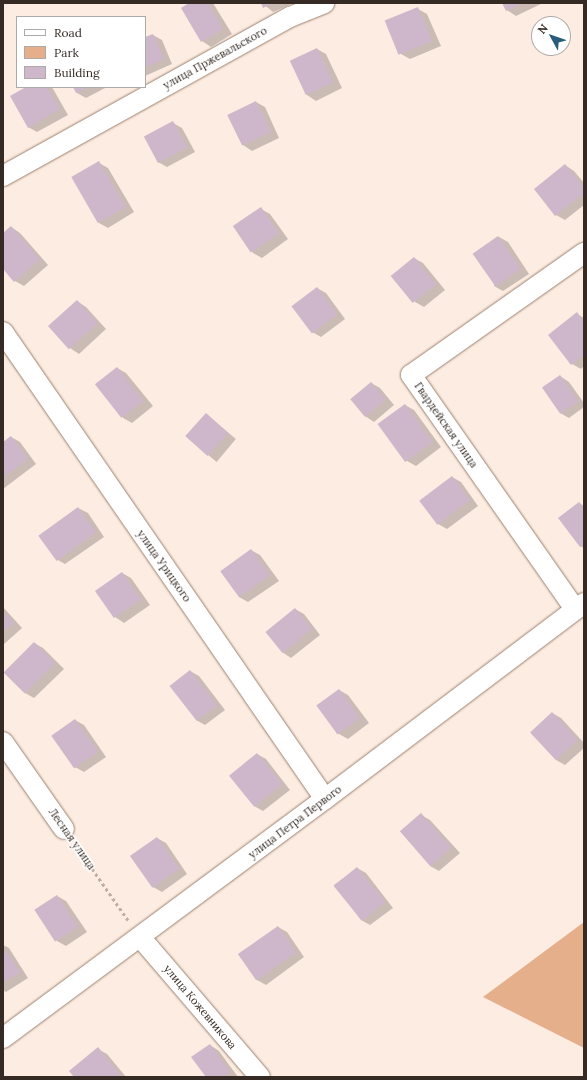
<!DOCTYPE html>
<html>
<head>
<meta charset="utf-8">
<style>
	body { margin:0 }
	#map { position:relative; width:587px; height:1080px; overflow:hidden; background:#fdece1; font-family:Lora,serif }
	div>[style] { position:absolute }
	.green>* { inset:0; background:#e6af8b }
	.shadow>* { inset:0; background:#0003; transform-origin:0 0 }
	.building>* { inset:0; background:#ceb6cb; transform-origin:0 0 }
	.path>* { height:2.5px; margin-top:-1.25px; transform-origin:0; background:repeating-linear-gradient(90deg,#beafa6 0 3px,transparent 0 6px) }
	.roads { filter:drop-shadow(0 0 1px #9a8170) drop-shadow(0 0 1px #9a8170) }
	.minor>* { height:20px; margin:-10px; padding:0 10px; transform-origin:10px; border-radius:10px; background:#fff }
	span { translate:-50% -50%; white-space:nowrap; text-align:center; line-height:1.15; -webkit-text-stroke:3px #fff; paint-order:stroke }
	.street-label { font-size:11px; color:#352b24 }
	.frame { position:absolute; inset:0; border:4px solid #352b24; pointer-events:none }
	.legend { position:absolute; left:16px; top:16px; width:130px; height:72px; box-sizing:border-box; background:#fff; border:1px solid #aeaaa7; margin:0; padding:5px 7px; list-style:none; font-size:12px; color:#352b24 }
	.legend li { display:flex; align-items:center; gap:8px; height:20px }
	.legend b { width:20px; border:1px solid #aeaaa7 }
	.north { position:absolute; left:531px; top:16px; width:40px; height:40px; box-sizing:border-box; background:#fff; border:1px solid #aeaaa7; border-radius:50%; rotate:310deg; font-size:11px; font-weight:700; line-height:16px; text-align:center; color:#352b24 }
	.north::after { content:''; display:block; margin:auto; width:14px; height:18px; background:#295d79; clip-path:polygon(50% 0,100% 100%,50% 72%,0 100%) }
</style>
</head>
<body>
<div id="map">
	<div class="green">
		<div style="clip-path:polygon(584px 922px,584px 1048px,483px 997px)"></div>
	</div>
	<div class="shadow">
		<div style="clip-path:polygon(191px 3px,213px 3px,232px 34px,211px 47px,202px 41px,182px 8px)"></div>
		<div style="clip-path:polygon(262px 3px,293px 3px,273px 12px)"></div>
		<div style="clip-path:polygon(503px 3px,543px 3px,516px 16px,507px 10px)"></div>
		<div style="clip-path:polygon(418px 9px,427px 14px,441px 46px,410px 59px,401px 54px)"></div>
		<div style="clip-path:polygon(153px 35px,162px 40px,172px 64px,145px 76px,145px 39px)"></div>
		<div style="clip-path:polygon(317px 49px,326px 54px,342px 88px,316px 101px,307px 95px)"></div>
		<div style="clip-path:polygon(28px 87px,52px 87px,68px 115px,37px 132px,28px 127px)"></div>
		<div style="clip-path:polygon(74px 87px,107px 87px,86px 98px,77px 93px)"></div>
		<div style="clip-path:polygon(256px 102px,265px 107px,279px 138px,252px 151px,243px 145px)"></div>
		<div style="clip-path:polygon(173px 123px,182px 128px,195px 152px,167px 167px,158px 162px,145px 138px)"></div>
		<div style="clip-path:polygon(99px 163px,108px 168px,134px 212px,108px 228px,99px 223px)"></div>
		<div style="clip-path:polygon(565px 165px,574px 171px,584px 183px,584px 205px,565px 220px,556px 215px,535px 190px)"></div>
		<div style="clip-path:polygon(261px 209px,270px 214px,288px 239px,262px 258px,253px 253px,235px 227px)"></div>
		<div style="clip-path:polygon(11px 227px,20px 233px,48px 265px,24px 286px,15px 281px,3px 268px,3px 234px)"></div>
		<div style="clip-path:polygon(499px 237px,508px 242px,529px 274px,503px 291px,494px 286px)"></div>
		<div style="clip-path:polygon(414px 258px,423px 263px,445px 290px,424px 307px,415px 302px)"></div>
		<div style="clip-path:polygon(317px 288px,326px 293px,345px 319px,321px 337px,312px 332px)"></div>
		<div style="clip-path:polygon(77px 301px,86px 307px,106px 329px,79px 354px,70px 348px,50px 326px)"></div>
		<div style="clip-path:polygon(577px 314px,584px 318px,584px 366px,581px 369px,572px 364px)"></div>
		<div style="clip-path:polygon(117px 368px,126px 373px,153px 406px,132px 423px,123px 418px)"></div>
		<div style="clip-path:polygon(560px 376px,569px 382px,584px 403px,584px 407px,569px 418px,560px 413px,543px 388px)"></div>
		<div style="clip-path:polygon(371px 383px,380px 388px,394px 405px,374px 422px,365px 416px,351px 399px)"></div>
		<div style="clip-path:polygon(405px 405px,414px 410px,441px 447px,416px 466px,407px 461px)"></div>
		<div style="left:206px;top:414px;width:39px;height:30px;rotate:40deg"></div>
		<div style="clip-path:polygon(11px 437px,20px 442px,36px 464px,3px 489px,3px 443px)"></div>
		<div style="clip-path:polygon(452px 477px,461px 482px,478px 506px,447px 529px,438px 524px,421px 500px)"></div>
		<div style="clip-path:polygon(579px 503px,584px 506px,584px 548px,580px 546px)"></div>
		<div style="clip-path:polygon(78px 508px,88px 513px,104px 537px,65px 564px,56px 559px)"></div>
		<div style="clip-path:polygon(251px 550px,260px 555px,279px 581px,248px 602px,239px 597px)"></div>
		<div style="clip-path:polygon(122px 573px,131px 578px,150px 605px,124px 623px,115px 617px)"></div>
		<div style="clip-path:polygon(3px 607px,22px 628px,3px 645px)"></div>
		<div style="clip-path:polygon(295px 609px,304px 614px,320px 635px,291px 658px,282px 652px)"></div>
		<div style="clip-path:polygon(34px 643px,43px 648px,64px 669px,34px 698px,25px 693px)"></div>
		<div style="clip-path:polygon(190px 671px,199px 676px,225px 710px,205px 725px,196px 720px)"></div>
		<div style="clip-path:polygon(339px 690px,348px 695px,369px 723px,348px 739px,339px 734px,318px 705px)"></div>
		<div style="clip-path:polygon(552px 713px,561px 718px,584px 743px,584px 748px,565px 765px,556px 760px)"></div>
		<div style="clip-path:polygon(75px 720px,84px 725px,106px 757px,84px 772px,75px 767px)"></div>
		<div style="clip-path:polygon(257px 754px,266px 759px,290px 790px,263px 811px,254px 806px)"></div>
		<div style="clip-path:polygon(421px 815px,430px 820px,460px 853px,439px 871px,430px 866px)"></div>
		<div style="clip-path:polygon(157px 838px,166px 843px,187px 874px,162px 892px,153px 887px)"></div>
		<div style="clip-path:polygon(357px 868px,366px 873px,393px 908px,370px 925px,361px 920px,334px 885px)"></div>
		<div style="clip-path:polygon(57px 896px,66px 901px,87px 932px,66px 946px,57px 941px,37px 910px)"></div>
		<div style="clip-path:polygon(278px 927px,287px 932px,304px 957px,266px 985px,257px 980px,239px 955px)"></div>
		<div style="clip-path:polygon(3px 945px,9px 948px,28px 978px,6px 992px,3px 990px)"></div>
		<div style="clip-path:polygon(210px 1045px,219px 1051px,238px 1077px,207px 1077px)"></div>
		<div style="clip-path:polygon(98px 1049px,107px 1054px,126px 1077px,75px 1077px)"></div>
	</div>
	<div class="building">
		<div style="clip-path:polygon(189px 3px,208px 3px,223px 29px,201px 42px,181px 8px)"></div>
		<div style="clip-path:polygon(261px 3px,273px 3px,263px 8px)"></div>
		<div style="clip-path:polygon(502px 3px,524px 3px,506px 11px)"></div>
		<div style="left:418px;top:7px;width:37px;height:36px;rotate:68deg"></div>
		<div style="clip-path:polygon(153px 34px,164px 59px,145px 68px,145px 37px)"></div>
		<div style="left:317px;top:48px;width:38px;height:30px;rotate:65deg"></div>
		<div style="clip-path:polygon(26px 87px,47px 87px,60px 109px,28px 128px,10px 96px)"></div>
		<div style="clip-path:polygon(73px 87px,89px 87px,76px 93px)"></div>
		<div style="left:256px;top:101px;width:34px;height:32px;rotate:64deg"></div>
		<div style="left:173px;top:121px;width:30px;height:33px;rotate:62deg"></div>
		<div style="left:99px;top:161px;width:53px;height:32px;rotate:60deg"></div>
		<div style="clip-path:polygon(565px 164px,584px 188px,584px 193px,555px 216px,534px 189px)"></div>
		<div style="left:261px;top:207px;width:32px;height:34px;rotate:56deg"></div>
		<div style="clip-path:polygon(11px 226px,40px 259px,14px 282px,3px 269px,3px 233px)"></div>
		<div style="left:498px;top:236px;width:40px;height:31px;rotate:55deg"></div>
		<div style="left:414px;top:257px;width:35px;height:30px;rotate:51deg"></div>
		<div style="left:317px;top:287px;width:34px;height:32px;rotate:53deg"></div>
		<div style="left:77px;top:300px;width:31px;height:39px;rotate:48deg"></div>
		<div style="clip-path:polygon(577px 312px,584px 322px,584px 355px,571px 365px,548px 335px)"></div>
		<div style="left:117px;top:367px;width:43px;height:28px;rotate:52deg"></div>
		<div style="left:560px;top:375px;width:32px;height:22px;rotate:55deg"></div>
		<div style="left:371px;top:382px;width:23px;height:27px;rotate:50deg"></div>
		<div style="left:405px;top:404px;width:47px;height:34px;rotate:54deg"></div>
		<div style="left:206px;top:413px;width:30px;height:31px;rotate:42deg"></div>
		<div style="clip-path:polygon(11px 436px,28px 459px,3px 477px,3px 442px)"></div>
		<div style="left:452px;top:476px;width:30px;height:41px;rotate:53deg"></div>
		<div style="clip-path:polygon(579px 502px,584px 508px,584px 544px,580px 547px,558px 518px)"></div>
		<div style="left:78px;top:507px;width:31px;height:49px;rotate:54deg"></div>
		<div style="left:251px;top:549px;width:32px;height:38px;rotate:54deg"></div>
		<div style="left:122px;top:572px;width:33px;height:33px;rotate:55deg"></div>
		<div style="left:295px;top:608px;width:27px;height:38px;rotate:51deg"></div>
		<div style="clip-path:polygon(3px 611px,14px 623px,3px 632px)"></div>
		<div style="left:34px;top:642px;width:30px;height:43px;rotate:45deg"></div>
		<div style="left:190px;top:670px;width:44px;height:26px;rotate:52deg"></div>
		<div style="left:339px;top:689px;width:36px;height:28px;rotate:54deg"></div>
		<div style="left:552px;top:712px;width:38px;height:30px;rotate:47deg"></div>
		<div style="left:75px;top:719px;width:40px;height:29px;rotate:55deg"></div>
		<div style="left:257px;top:753px;width:40px;height:36px;rotate:51deg"></div>
		<div style="left:421px;top:813px;width:46px;height:28px;rotate:49deg"></div>
		<div style="left:157px;top:837px;width:39px;height:33px;rotate:55deg"></div>
		<div style="left:357px;top:867px;width:45px;height:30px;rotate:51deg"></div>
		<div style="left:57px;top:895px;width:38px;height:27px;rotate:57deg"></div>
		<div style="left:278px;top:926px;width:32px;height:49px;rotate:55deg"></div>
		<div style="clip-path:polygon(3px 947px,20px 972px,3px 983px)"></div>
		<div style="clip-path:polygon(210px 1044px,230px 1072px,223px 1077px,206px 1077px,191px 1057px)"></div>
		<div style="clip-path:polygon(98px 1047px,122px 1077px,74px 1077px,69px 1071px)"></div>
	</div>
	<div class="path">
		<div style="left:75px;top:844px;width:93px;rotate:55.1deg"></div>
	</div>
	<div class="roads">
		<div class="minor">
			<div style="left:3px;top:176px;width:328px;rotate:-29deg"></div>
			<div style="left:290px;top:17px;width:37px;rotate:-22deg"></div>
			<div style="left:3px;top:332px;width:567px;rotate:55.41deg"></div>
			<div style="left:575px;top:609px;width:286px;rotate:-125deg"></div>
			<div style="left:411px;top:375px;width:212px;rotate:-35.2deg"></div>
			<div style="left:3px;top:742px;width:106px;rotate:55deg"></div>
			<div style="left:140px;top:937px;width:184px;rotate:49.4deg"></div>
			<div style="left:3px;top:1038px;width:401px;rotate:-36.6deg"></div>
			<div style="left:325px;top:799px;width:325px;rotate:-37.1deg"></div>
		</div>
	</div>
	<div class="street-label">
		<span style="left:215px;top:58px;rotate:-29deg">улица Пржевальского</span>
		<span style="left:446px;top:425px;rotate:55deg">Гвардейская улица</span>
		<span style="left:164px;top:566px;rotate:55deg">улица Урицкого</span>
		<span style="left:295px;top:822px;rotate:-37deg">улица Петра Первого</span>
		<span style="left:72px;top:839px;rotate:55deg">Лесная улица</span>
		<span style="left:200px;top:1007px;rotate:50deg">улица Кожевникова</span>
	</div>
	<div class="frame"></div>
	<ul class="legend">
	<li><b style="height:5px;background:#fff"></b>Road</li>
	<li><b style="height:11px;background:#e6af8b"></b>Park</li>
	<li><b style="height:11px;background:#ceb6cb"></b>Building</li>
	</ul>
	<div class="north">N</div>
</div>
</body>
</html>
